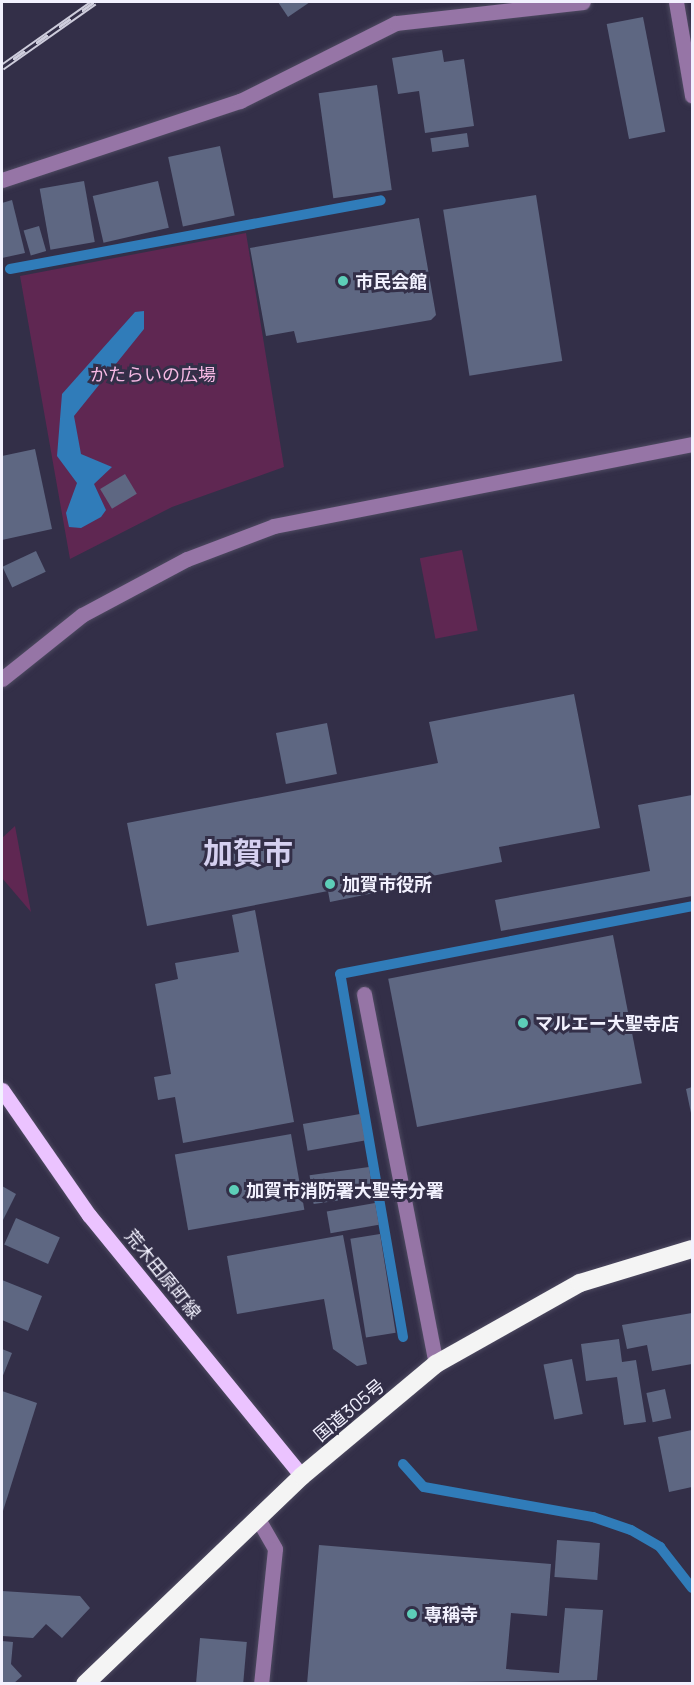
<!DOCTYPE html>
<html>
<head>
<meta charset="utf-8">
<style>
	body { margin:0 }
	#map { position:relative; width:694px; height:1685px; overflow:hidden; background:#332f48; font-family:Manrope,"Noto Sans JP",sans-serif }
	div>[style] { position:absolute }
	.green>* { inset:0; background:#5f2752; transform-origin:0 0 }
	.water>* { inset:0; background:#307cb9 }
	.stream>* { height:10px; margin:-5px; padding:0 5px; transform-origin:5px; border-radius:5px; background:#307cb9 }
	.building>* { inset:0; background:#5e6782; transform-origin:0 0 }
	.roads { filter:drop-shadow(0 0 2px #4e4a61) drop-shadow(0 0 2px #4e4a61) }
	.minor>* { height:15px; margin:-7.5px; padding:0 7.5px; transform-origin:7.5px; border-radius:7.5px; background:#9675a6 }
	.major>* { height:15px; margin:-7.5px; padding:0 7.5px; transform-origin:7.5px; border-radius:7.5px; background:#ebc3ff }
	.highway>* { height:18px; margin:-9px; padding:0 9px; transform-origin:9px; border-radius:9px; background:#f4f4f4 }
	.rail>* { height:7px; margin-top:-3.5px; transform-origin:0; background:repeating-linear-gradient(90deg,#332f48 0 14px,#cecddc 0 28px); box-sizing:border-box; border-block:2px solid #cecddc }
	.dots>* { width:16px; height:16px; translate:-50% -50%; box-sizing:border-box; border:3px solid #332f48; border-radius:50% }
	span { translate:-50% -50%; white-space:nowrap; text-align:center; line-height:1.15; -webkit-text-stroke:6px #332f48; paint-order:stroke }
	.poi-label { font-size:18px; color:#f2f1fe; font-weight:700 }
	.left { translate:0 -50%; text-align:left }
	.park-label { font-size:18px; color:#f6b9e4 }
	.street-label { font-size:18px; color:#f2f1fe }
	.town-label { font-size:30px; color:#d5d0f0; font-weight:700 }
	.frame { position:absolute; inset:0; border:3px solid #f2f1fe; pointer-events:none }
</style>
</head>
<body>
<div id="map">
	<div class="green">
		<div style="clip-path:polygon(246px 233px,284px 467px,172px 507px,70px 559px,20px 276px)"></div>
		<div style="left:462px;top:550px;width:82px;height:43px;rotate:79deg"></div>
		<div style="clip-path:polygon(15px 826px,31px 912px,2px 878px,2px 838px)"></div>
	</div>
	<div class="water">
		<div style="clip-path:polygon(144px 311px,144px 329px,74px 416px,81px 454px,112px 467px,94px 484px,106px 510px,101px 517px,81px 528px,69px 527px,66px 513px,77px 483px,57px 456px,62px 394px,135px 312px)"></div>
	</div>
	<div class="stream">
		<div style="left:10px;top:269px;width:377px;rotate:-10.5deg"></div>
		<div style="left:403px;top:1337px;width:368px;rotate:-99.8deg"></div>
		<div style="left:340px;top:974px;width:359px;rotate:-10.9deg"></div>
		<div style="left:403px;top:1464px;width:31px;rotate:48deg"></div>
		<div style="left:424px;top:1487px;width:172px;rotate:10.1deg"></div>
		<div style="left:593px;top:1517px;width:40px;rotate:18.9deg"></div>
		<div style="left:631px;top:1530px;width:34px;rotate:30deg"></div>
		<div style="left:660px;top:1547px;width:52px;rotate:52deg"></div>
	</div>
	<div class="building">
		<div style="clip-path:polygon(278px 2px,310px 2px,288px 17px)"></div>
		<div style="left:643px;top:17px;width:117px;height:37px;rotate:79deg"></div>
		<div style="clip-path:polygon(442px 50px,444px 62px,464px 59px,474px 126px,425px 133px,419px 91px,398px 94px,392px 58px)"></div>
		<div style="left:377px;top:85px;width:106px;height:59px;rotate:82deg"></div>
		<div style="left:467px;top:133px;width:14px;height:37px;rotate:82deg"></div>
		<div style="left:220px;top:146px;width:71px;height:53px;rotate:78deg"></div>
		<div style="left:84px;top:181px;width:62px;height:45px;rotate:80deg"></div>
		<div style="left:158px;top:181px;width:48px;height:67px;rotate:77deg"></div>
		<div style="left:536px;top:195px;width:168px;height:94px;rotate:81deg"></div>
		<div style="clip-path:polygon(12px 200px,25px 253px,2px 258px,2px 203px)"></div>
		<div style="clip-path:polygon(419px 218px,436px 315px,431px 320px,297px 343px,294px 331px,266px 336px,250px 248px)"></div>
		<div style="left:39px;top:226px;width:26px;height:16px;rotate:74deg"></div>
		<div style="clip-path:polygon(35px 449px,52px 529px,2px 540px,2px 456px)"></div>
		<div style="left:125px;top:474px;width:23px;height:29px;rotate:59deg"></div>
		<div style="left:36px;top:551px;width:23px;height:37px;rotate:65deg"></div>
		<div style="clip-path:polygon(574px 694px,600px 828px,499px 847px,502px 862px,417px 879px,418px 884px,330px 902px,328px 891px,147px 926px,127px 823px,438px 763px,429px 722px)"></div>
		<div style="left:327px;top:723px;width:52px;height:52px;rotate:79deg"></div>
		<div style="clip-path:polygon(692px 795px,692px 896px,501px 931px,495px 900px,650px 871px,638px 805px)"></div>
		<div style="clip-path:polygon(255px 910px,294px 1122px,183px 1143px,175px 1097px,158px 1100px,154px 1077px,171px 1074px,155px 984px,178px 979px,175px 963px,239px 952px,232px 915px)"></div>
		<div style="left:613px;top:935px;width:151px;height:229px;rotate:79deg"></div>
		<div style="clip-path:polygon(692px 1087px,692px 1113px,691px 1113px,686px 1089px)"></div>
		<div style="left:360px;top:1114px;width:27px;height:58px;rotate:80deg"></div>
		<div style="left:291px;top:1134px;width:77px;height:118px;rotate:80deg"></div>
		<div style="left:369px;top:1167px;width:29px;height:60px;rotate:82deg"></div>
		<div style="clip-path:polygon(2px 1186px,16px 1194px,2px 1222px)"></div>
		<div style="left:375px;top:1203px;width:22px;height:49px;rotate:80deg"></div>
		<div style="left:16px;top:1218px;width:48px;height:29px;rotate:24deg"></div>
		<div style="left:380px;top:1234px;width:100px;height:30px;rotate:81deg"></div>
		<div style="clip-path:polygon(343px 1235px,367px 1364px,357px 1366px,333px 1349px,324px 1299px,237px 1314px,227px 1256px)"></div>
		<div style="clip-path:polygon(2px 1280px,42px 1296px,28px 1331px,2px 1320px)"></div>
		<div style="clip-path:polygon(692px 1313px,692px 1364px,652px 1371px,647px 1345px,627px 1349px,622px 1325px)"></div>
		<div style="clip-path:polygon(619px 1339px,622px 1362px,636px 1360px,646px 1422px,624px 1425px,617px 1377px,586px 1381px,581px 1344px)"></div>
		<div style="clip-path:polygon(2px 1349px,12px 1353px,2px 1378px)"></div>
		<div style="left:572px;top:1359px;width:56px;height:29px;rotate:79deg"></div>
		<div style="left:665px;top:1389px;width:30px;height:19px;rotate:78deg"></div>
		<div style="clip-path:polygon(2px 1391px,37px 1403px,3px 1511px,2px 1510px)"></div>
		<div style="clip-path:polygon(692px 1430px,692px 1487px,669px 1492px,658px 1437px)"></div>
		<div style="left:557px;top:1540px;width:43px;height:37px;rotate:4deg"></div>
		<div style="clip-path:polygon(319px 1545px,551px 1564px,547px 1616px,511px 1613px,506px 1669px,559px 1673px,565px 1608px,603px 1610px,597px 1680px,307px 1684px)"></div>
		<div style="clip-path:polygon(2px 1591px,80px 1596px,90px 1608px,62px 1638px,46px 1624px,33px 1638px,2px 1636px)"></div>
		<div style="left:200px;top:1638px;width:47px;height:46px;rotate:5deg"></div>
		<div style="clip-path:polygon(2px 1641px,13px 1642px,11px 1664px,22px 1676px,13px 1684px,2px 1684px)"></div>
	</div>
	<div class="roads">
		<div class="minor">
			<div style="left:676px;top:2px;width:95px;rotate:80.3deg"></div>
			<div style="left:2px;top:180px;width:251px;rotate:-18.4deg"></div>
			<div style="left:240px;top:101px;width:174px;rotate:-26.6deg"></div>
			<div style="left:396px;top:23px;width:188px;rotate:-6.4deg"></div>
			<div style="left:2px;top:679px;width:102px;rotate:-38.7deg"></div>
			<div style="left:82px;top:615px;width:119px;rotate:-28.1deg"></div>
			<div style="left:187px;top:559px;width:93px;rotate:-20.8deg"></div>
			<div style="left:274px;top:526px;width:426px;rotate:-11.1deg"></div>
			<div style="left:364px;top:994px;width:377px;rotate:79deg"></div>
			<div style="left:258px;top:1519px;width:34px;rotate:60deg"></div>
			<div style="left:275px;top:1549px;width:136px;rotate:95.9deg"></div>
		</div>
		<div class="major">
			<div style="left:2px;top:1090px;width:152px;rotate:55.2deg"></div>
			<div style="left:89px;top:1215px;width:337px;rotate:50.8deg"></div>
		</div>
		<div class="highway">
			<div style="left:85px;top:1684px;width:301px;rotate:-43.8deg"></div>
			<div style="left:302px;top:1476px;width:175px;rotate:-39.9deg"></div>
			<div style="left:436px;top:1364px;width:165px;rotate:-29.4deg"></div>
			<div style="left:580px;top:1283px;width:117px;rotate:-16.9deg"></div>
		</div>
	</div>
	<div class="rail">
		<div style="left:2px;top:67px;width:113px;rotate:-35.2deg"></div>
	</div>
	<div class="dots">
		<div style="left:343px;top:281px;background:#5dceb8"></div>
		<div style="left:330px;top:884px;background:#5dceb8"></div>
		<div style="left:523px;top:1023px;background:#5dceb8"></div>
		<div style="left:234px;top:1190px;background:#5dceb8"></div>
		<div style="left:412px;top:1614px;background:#5dceb8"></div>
	</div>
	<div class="poi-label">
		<span class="left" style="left:355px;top:281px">市民会館</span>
		<span class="left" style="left:342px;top:884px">加賀市役所</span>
		<span class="left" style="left:535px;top:1023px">マルエー大聖寺店</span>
		<span class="left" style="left:246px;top:1190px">加賀市消防署大聖寺分署</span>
		<span class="left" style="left:424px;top:1614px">専稱寺</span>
	</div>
	<div class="park-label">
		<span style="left:153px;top:374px">かたらいの広場</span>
	</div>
	<div class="street-label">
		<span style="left:163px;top:1274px;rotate:51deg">荒木田原町線</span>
		<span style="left:349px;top:1410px;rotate:-40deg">国道305号</span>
	</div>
	<div class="town-label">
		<span style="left:248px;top:853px">加賀市</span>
	</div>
	<div class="frame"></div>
</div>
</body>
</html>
